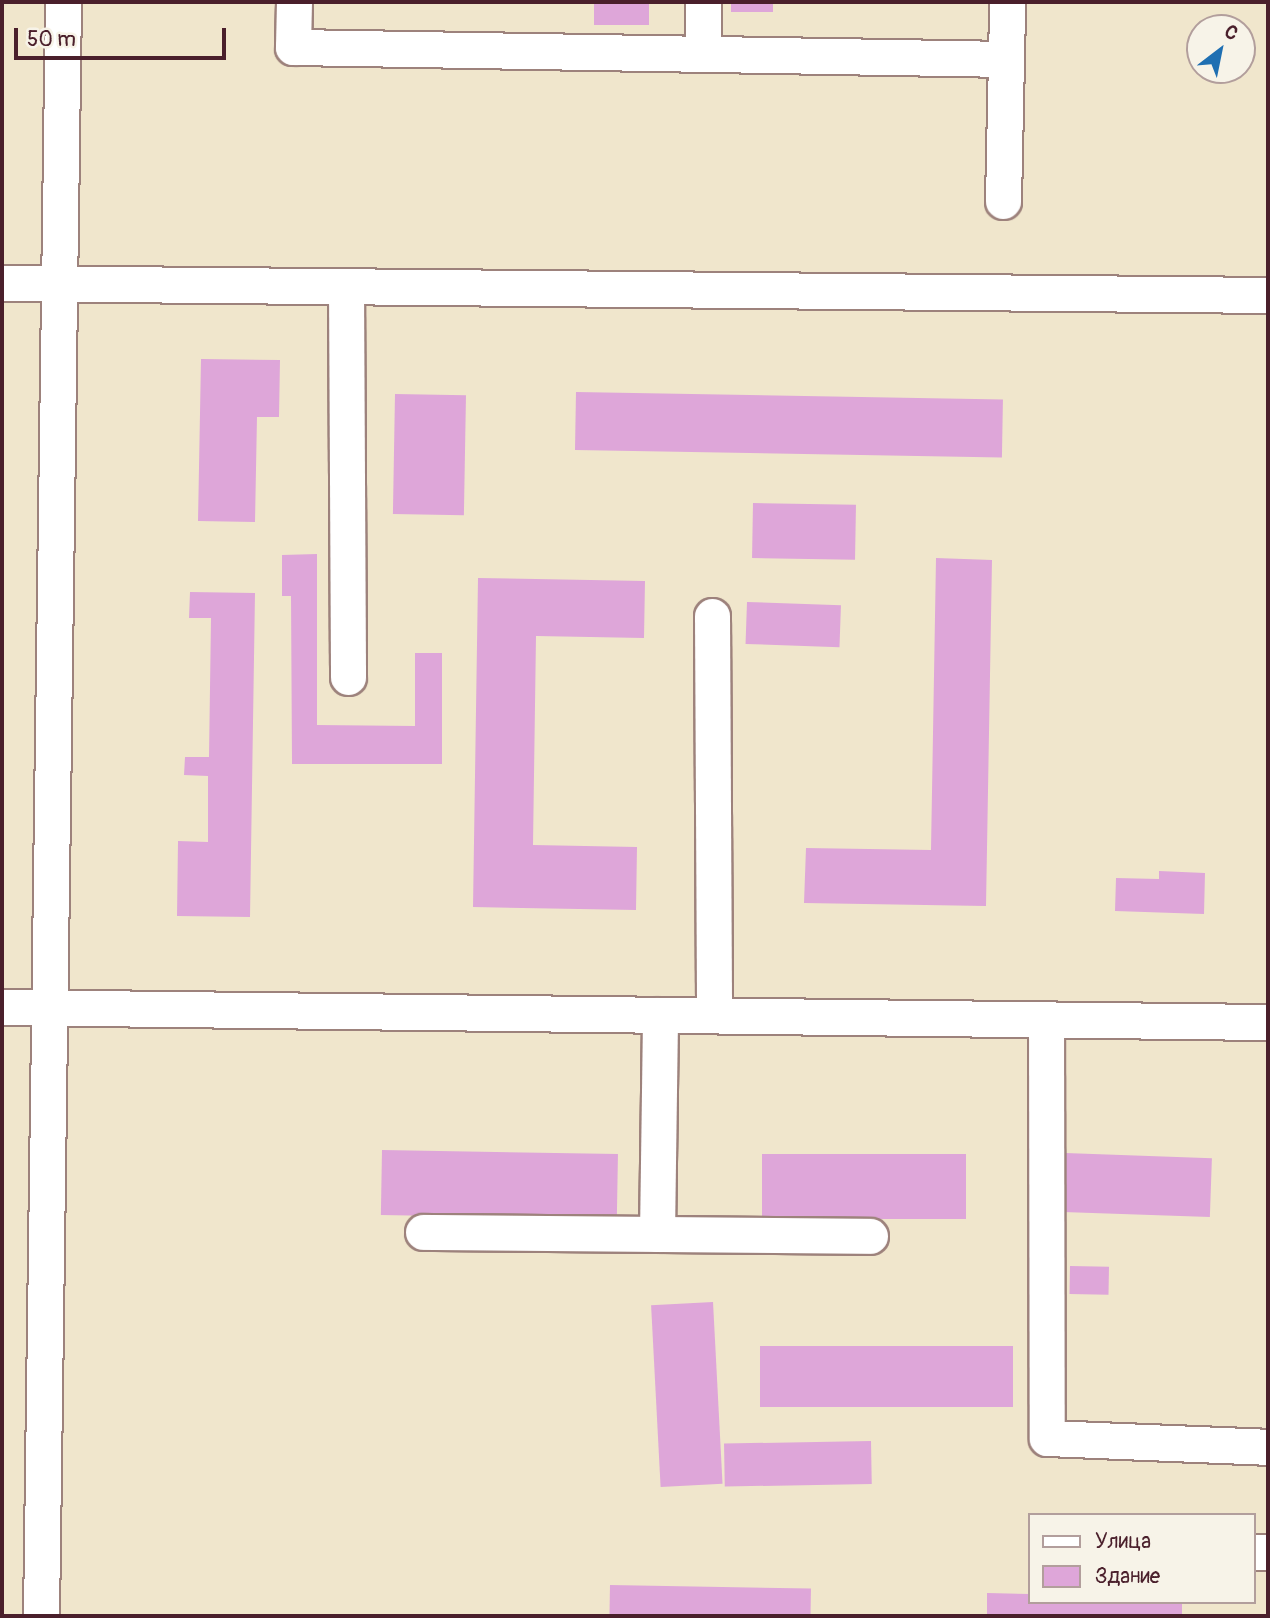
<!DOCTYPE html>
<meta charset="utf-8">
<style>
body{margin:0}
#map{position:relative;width:1270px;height:1618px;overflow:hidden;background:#f0e6cc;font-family:Pangolin,sans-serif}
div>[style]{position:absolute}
.building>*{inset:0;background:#dea6d9;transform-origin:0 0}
.roads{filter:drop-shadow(2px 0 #9d827c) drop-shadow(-2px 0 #9d827c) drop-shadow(0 2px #9d827c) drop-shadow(0 -2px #9d827c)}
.minor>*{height:35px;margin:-17.5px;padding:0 17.5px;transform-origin:17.5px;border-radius:17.5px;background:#fff}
span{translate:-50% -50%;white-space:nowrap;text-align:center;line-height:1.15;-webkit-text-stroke:6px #f7f3e8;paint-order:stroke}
.frame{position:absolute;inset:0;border:4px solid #4a1f2b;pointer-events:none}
.legend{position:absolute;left:1028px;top:1513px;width:228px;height:91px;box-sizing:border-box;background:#f7f3e8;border:2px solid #b29e9c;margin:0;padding:9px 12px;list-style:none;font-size:21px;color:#4a1f2b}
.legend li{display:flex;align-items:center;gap:14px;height:35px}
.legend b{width:35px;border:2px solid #b29e9c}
.north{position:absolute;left:1186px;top:14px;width:70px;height:70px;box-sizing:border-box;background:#f7f3e8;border:2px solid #b29e9c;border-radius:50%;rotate:32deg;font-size:19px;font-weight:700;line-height:28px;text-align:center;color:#4a1f2b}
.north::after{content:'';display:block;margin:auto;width:24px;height:32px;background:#1f6fb2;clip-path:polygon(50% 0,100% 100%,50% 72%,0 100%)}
.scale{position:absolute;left:14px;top:28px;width:212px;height:32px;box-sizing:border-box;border:4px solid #4a1f2b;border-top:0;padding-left:9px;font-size:21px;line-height:24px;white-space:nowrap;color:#4a1f2b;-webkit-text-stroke:5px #f7f3e8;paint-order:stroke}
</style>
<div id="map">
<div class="building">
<div style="left:594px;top:2px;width:55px;height:23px"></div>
<div style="left:731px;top:2px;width:42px;height:10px"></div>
<div style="clip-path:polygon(201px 359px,280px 360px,279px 417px,257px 417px,255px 522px,198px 521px)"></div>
<div style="left:576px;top:392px;width:427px;height:58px;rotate:1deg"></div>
<div style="left:395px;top:394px;width:71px;height:120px;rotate:1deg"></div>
<div style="left:753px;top:503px;width:103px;height:55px;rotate:1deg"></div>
<div style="clip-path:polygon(317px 554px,317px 725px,415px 726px,415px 653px,442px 653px,442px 764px,292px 764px,291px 596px,282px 596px,282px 555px)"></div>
<div style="clip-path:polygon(936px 558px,992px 560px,986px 906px,804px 903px,806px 848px,931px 850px)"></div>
<div style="clip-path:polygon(478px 578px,645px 581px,644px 638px,536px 636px,533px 845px,637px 847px,636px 910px,473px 907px)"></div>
<div style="clip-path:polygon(190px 592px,255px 593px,250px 917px,177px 916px,178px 841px,208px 842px,208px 776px,184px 775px,185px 757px,209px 757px,211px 618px,189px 618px)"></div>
<div style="left:747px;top:602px;width:94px;height:42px;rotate:2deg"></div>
<div style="clip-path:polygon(1159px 871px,1205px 873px,1204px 914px,1115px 911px,1116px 878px,1159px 879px)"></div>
<div style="left:382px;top:1150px;width:236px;height:65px;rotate:1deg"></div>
<div style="left:1065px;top:1153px;width:147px;height:59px;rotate:2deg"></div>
<div style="left:762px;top:1154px;width:204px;height:65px"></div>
<div style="left:1070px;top:1266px;width:39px;height:28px;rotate:1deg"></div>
<div style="left:713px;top:1302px;width:182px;height:62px;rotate:87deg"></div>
<div style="left:1013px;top:1346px;width:61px;height:253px;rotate:90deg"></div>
<div style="left:871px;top:1441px;width:43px;height:147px;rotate:89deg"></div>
<div style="left:610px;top:1585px;width:201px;height:31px;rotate:1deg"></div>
<div style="clip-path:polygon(987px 1593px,1030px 1594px,1030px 1602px,1182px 1602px,1182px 1616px,987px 1616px)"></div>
</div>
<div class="roads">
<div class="minor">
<div style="left:294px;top:2px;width:45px;rotate:91.3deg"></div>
<div style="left:293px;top:47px;width:713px;rotate:0.96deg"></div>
<div style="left:703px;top:54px;width:52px;rotate:-90deg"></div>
<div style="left:1003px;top:201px;width:199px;rotate:-88.8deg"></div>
<div style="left:2px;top:283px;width:1266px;rotate:0.54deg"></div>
<div style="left:346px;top:287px;width:390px;rotate:89.7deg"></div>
<div style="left:712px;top:616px;width:399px;rotate:89.7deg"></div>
<div style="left:2px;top:1007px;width:1266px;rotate:0.68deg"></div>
<div style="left:1046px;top:1019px;width:419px;rotate:89.9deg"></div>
<div style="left:1047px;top:1438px;width:221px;rotate:2.3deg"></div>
<div style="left:423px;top:1232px;width:447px;rotate:0.5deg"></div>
<div style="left:657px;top:1234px;width:219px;rotate:-89.2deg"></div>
<div style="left:1254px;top:1552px;width:14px"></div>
<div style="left:41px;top:1616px;width:1614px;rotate:-89.22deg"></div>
</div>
</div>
<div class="frame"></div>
<ul class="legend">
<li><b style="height:9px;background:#fff"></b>Улица</li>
<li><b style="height:19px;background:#dea6d9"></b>Здание</li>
</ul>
<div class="north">С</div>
<div class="scale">50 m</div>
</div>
